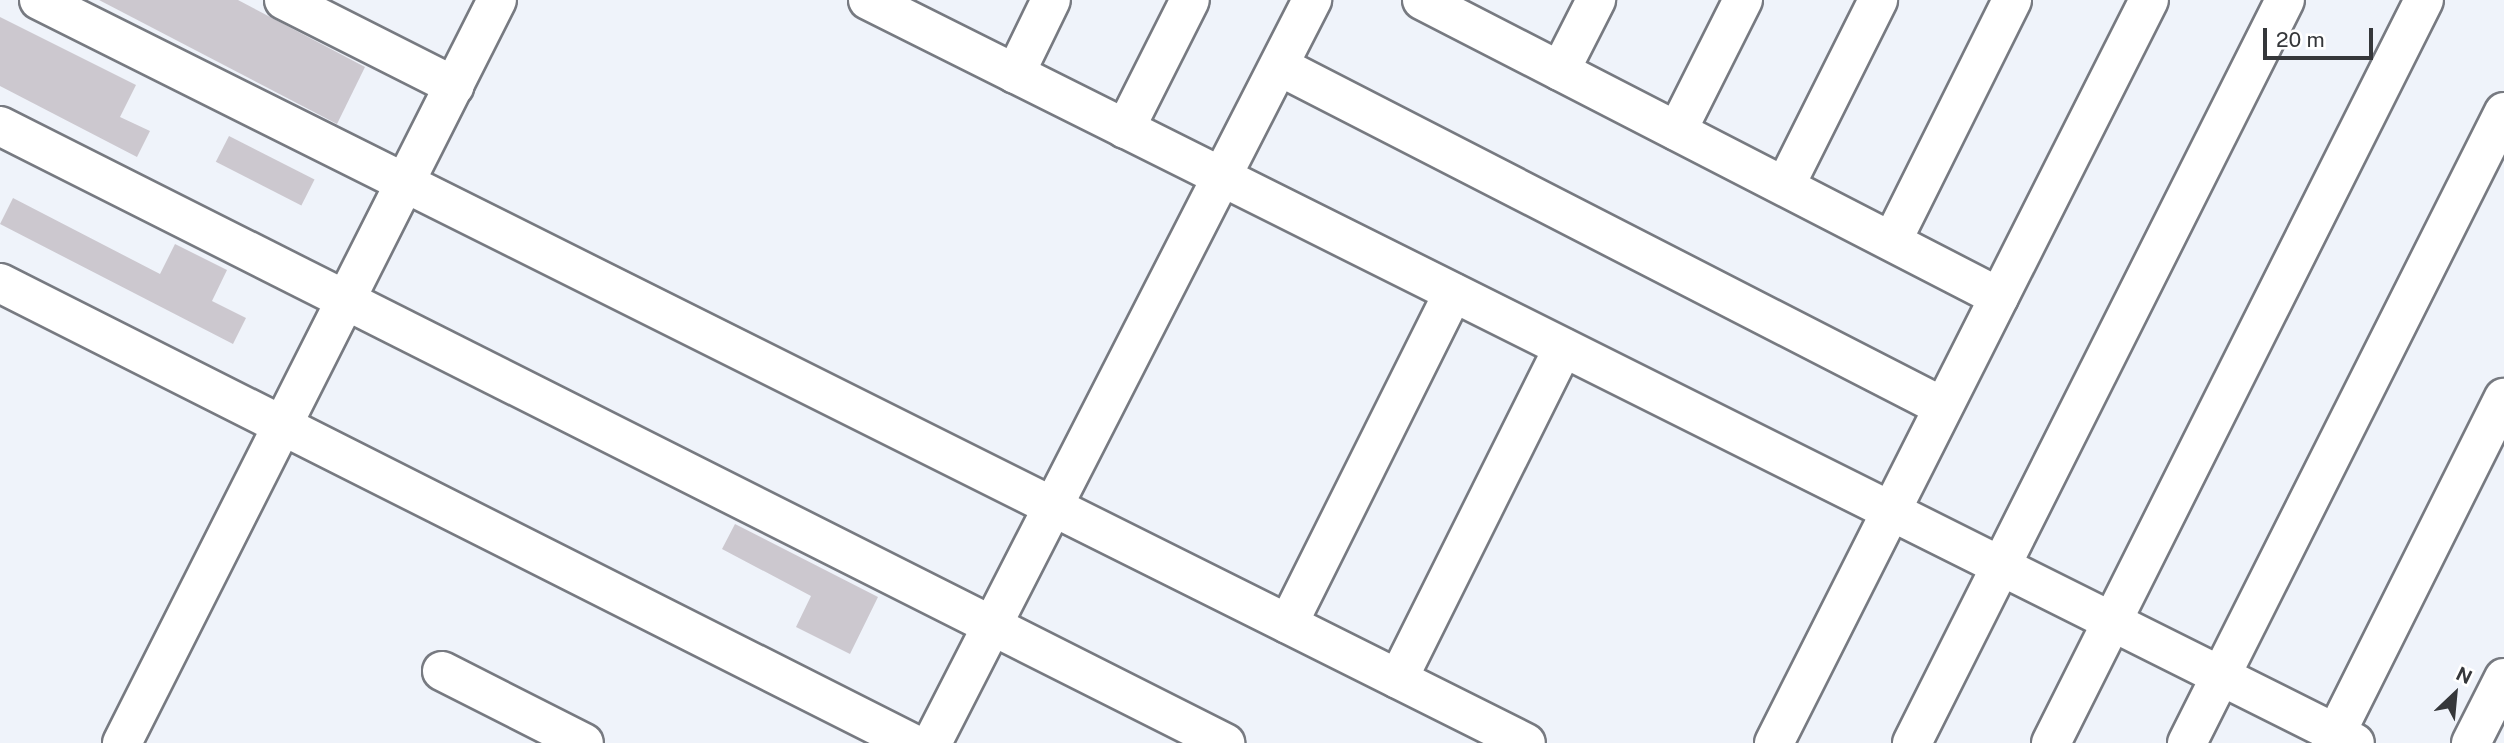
<!DOCTYPE html>
<style>
body{margin:0}
#map{position:relative;width:2504px;height:743px;overflow:hidden;background:#eff3fa;font-family:"Public Sans",sans-serif}
div>[style]{position:absolute}
.building>*{inset:0;background:#ccc8cf;transform-origin:0 0}
.roads{filter:drop-shadow(2px 0 #777a81) drop-shadow(-2px 0 #777a81) drop-shadow(0 2px #777a81) drop-shadow(0 -2px #777a81)}
.minor>*{height:38px;margin:-19px;padding:0 19px;transform-origin:19px;border-radius:19px;background:#fff}
span{translate:-50% -50%;white-space:nowrap;text-align:center;line-height:1.15;-webkit-text-stroke:5px #fff;paint-order:stroke}
.north{position:absolute;left:2420px;top:659px;width:70px;height:70px;-webkit-text-stroke:5px #fff;paint-order:stroke;rotate:26deg;font-size:19px;font-weight:700;line-height:28px;text-align:center;color:#35373a}
.north::after{content:'';display:block;margin:auto;width:24px;height:32px;background:#35373a;clip-path:polygon(50% 0,100% 100%,50% 72%,0 100%)}
.scale{position:absolute;left:2263px;top:28px;width:110px;height:32px;box-sizing:border-box;border:4px solid #35373a;border-top:0;padding-left:9px;font-size:21px;line-height:24px;white-space:nowrap;color:#35373a;-webkit-text-stroke:5px #fff;paint-order:stroke}
</style>
<div id="map">
<div class="building">
<div style="clip-path:polygon(99px 0,238px 0,365px 67px,337px 124px)"></div>
<div style="clip-path:polygon(0 17px,136px 85px,120px 117px,150px 131px,137px 157px,0 86px)"></div>
<div style="left:229px;top:136px;width:96px;height:29px;rotate:27deg"></div>
<div style="clip-path:polygon(13px 198px,160px 274px,175px 244px,227px 270px,212px 301px,246px 318px,233px 344px,0 224px)"></div>
<div style="clip-path:polygon(735px 524px,878px 597px,850px 654px,796px 627px,811px 596px,722px 549px)"></div>
</div>
<div class="roads">
<div class="minor">
<div style="left:39px;top:0;width:1662px;rotate:26.55deg"></div>
<div style="left:284px;top:0;width:191px;rotate:26.8deg"></div>
<div style="left:868px;top:0;width:1662px;rotate:26.55deg"></div>
<div style="left:1422px;top:0;width:649px;rotate:27.24deg"></div>
<div style="left:1279px;top:66px;width:746px;rotate:27.18deg"></div>
<div style="left:1560px;top:71px;width:80px;rotate:-63.1deg"></div>
<div style="left:1015px;top:74px;width:82px;rotate:-64.1deg"></div>
<div style="left:0;top:126px;width:1372px;rotate:26.73deg"></div>
<div style="left:1125px;top:129px;width:144px;rotate:-63.3deg"></div>
<div style="left:1677px;top:131px;width:147px;rotate:-63.3deg"></div>
<div style="left:1785px;top:186px;width:208px;rotate:-63.4deg"></div>
<div style="left:1892px;top:241px;width:269px;rotate:-63.5deg"></div>
<div style="left:0;top:283px;width:1021px;rotate:26.77deg"></div>
<div style="left:1288px;top:624px;width:370px;rotate:-63.5deg"></div>
<div style="left:442px;top:671px;width:159px;rotate:26.9deg"></div>
<div style="left:1398px;top:679px;width:370px;rotate:-63.5deg"></div>
<div style="left:122px;top:743px;width:832px;rotate:-63.22deg"></div>
<div style="left:932px;top:743px;width:835px;rotate:-62.91deg"></div>
<div style="left:1774px;top:743px;width:832px;rotate:-63.22deg"></div>
<div style="left:1912px;top:743px;width:831px;rotate:-63.34deg"></div>
<div style="left:2051px;top:743px;width:831px;rotate:-63.34deg"></div>
<div style="left:2187px;top:743px;width:706px;rotate:-63.33deg"></div>
<div style="left:2331px;top:743px;width:386px;rotate:-63.4deg"></div>
<div style="left:2471px;top:743px;width:73px;rotate:-63.1deg"></div>
</div>
</div>
<div class="north">N</div>
<div class="scale">20 m</div>
</div>
